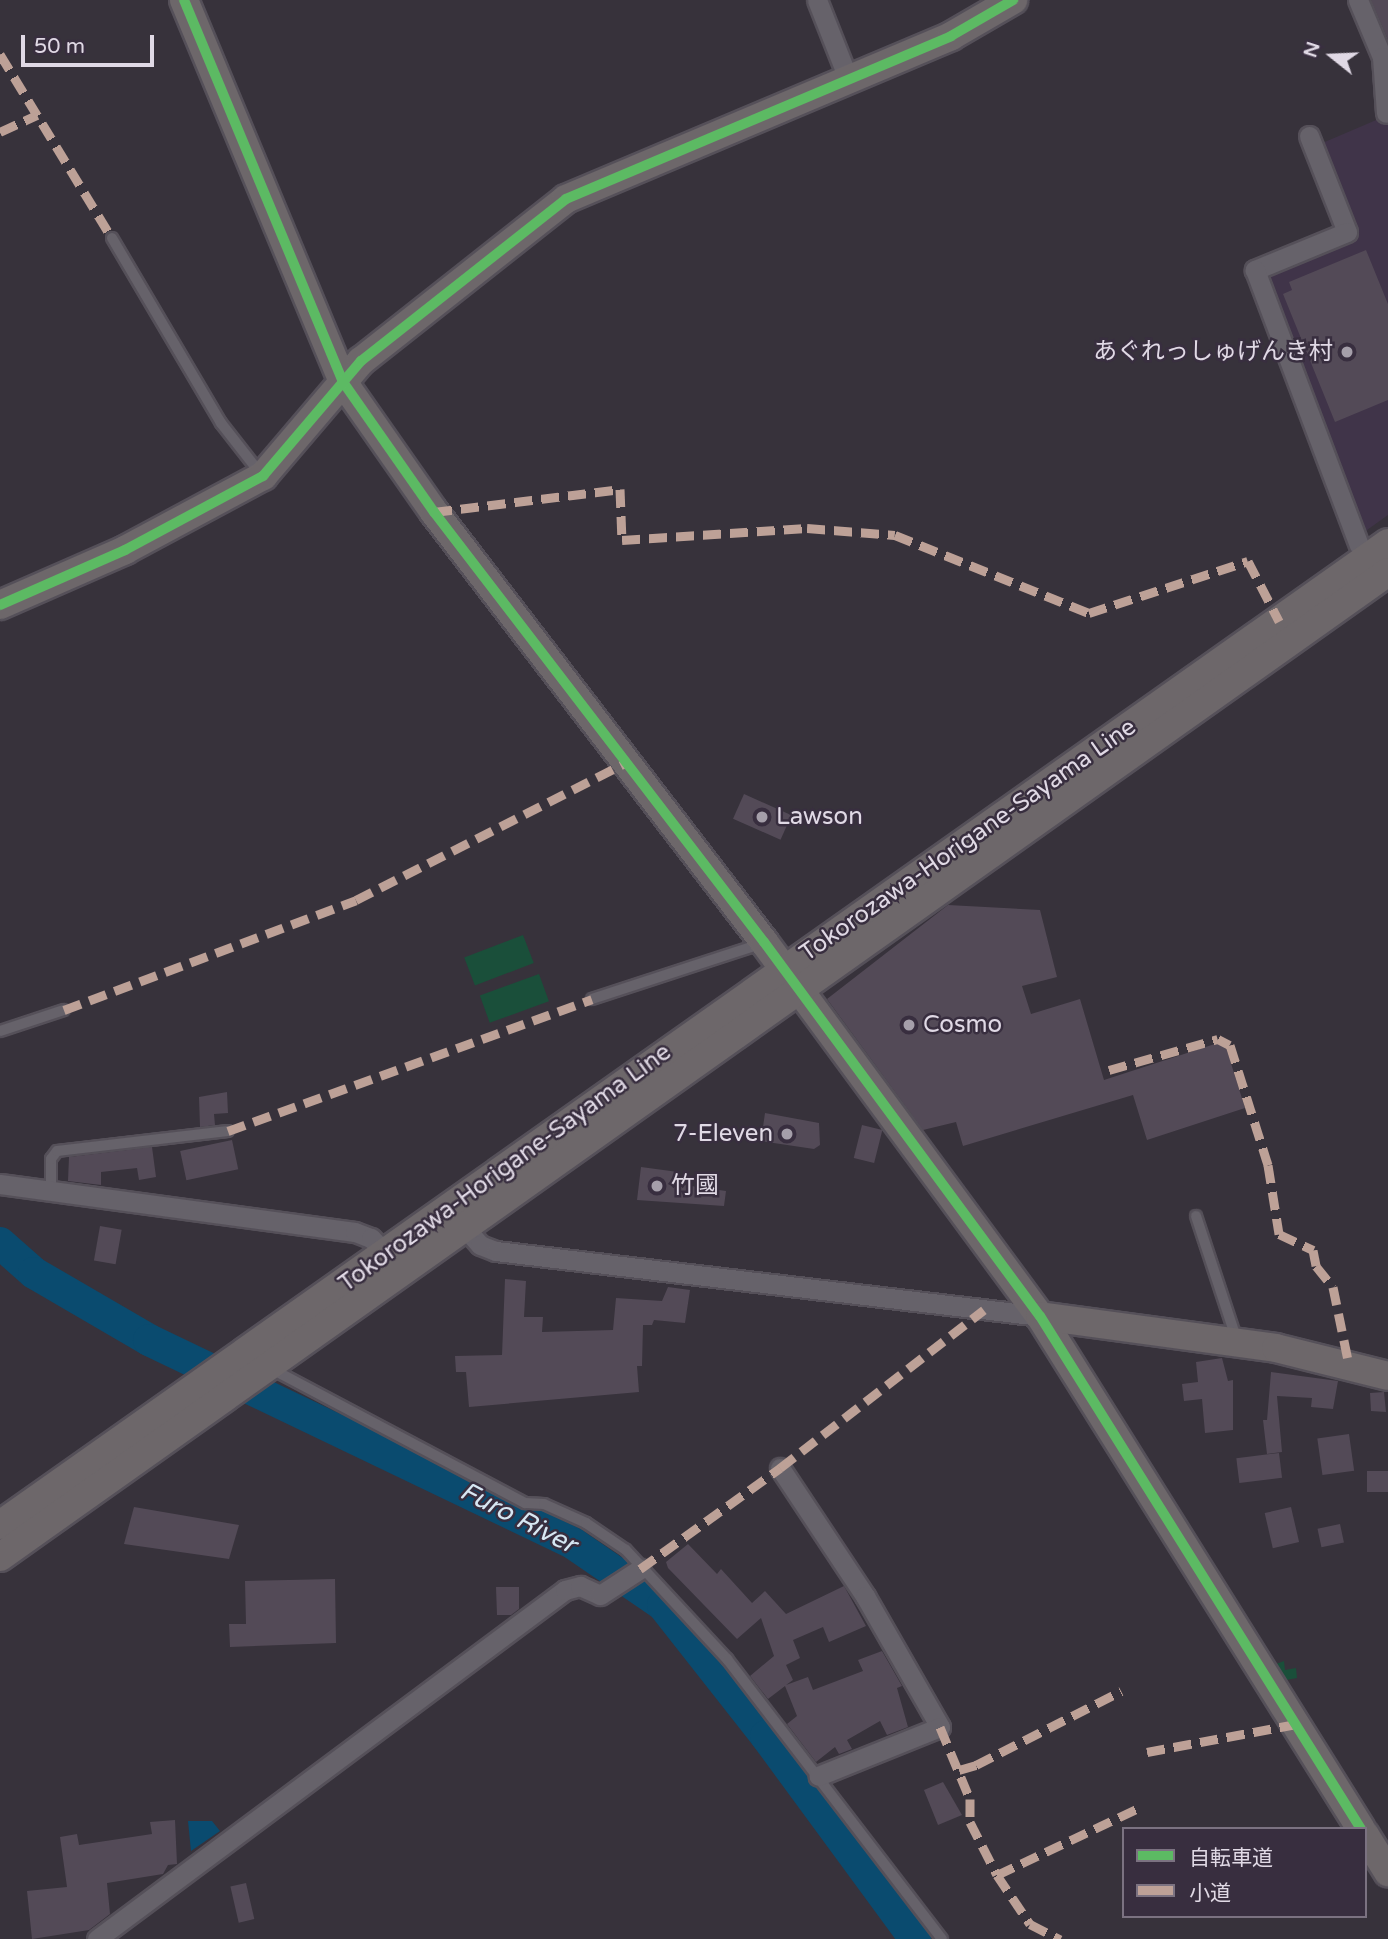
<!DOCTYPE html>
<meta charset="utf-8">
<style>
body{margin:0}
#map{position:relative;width:1388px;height:1939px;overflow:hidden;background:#37323b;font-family:"Varela Round","Noto Sans JP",sans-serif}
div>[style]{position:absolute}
.built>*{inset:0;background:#403449}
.green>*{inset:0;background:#1a4f3a;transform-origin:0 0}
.water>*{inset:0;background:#0a4b6f}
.river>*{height:32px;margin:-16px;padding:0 16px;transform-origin:16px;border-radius:16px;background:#0a4b6f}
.building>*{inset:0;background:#534a57;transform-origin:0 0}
.roads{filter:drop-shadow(2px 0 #555059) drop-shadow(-2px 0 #555059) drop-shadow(0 2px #555059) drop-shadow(0 -2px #555059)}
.lane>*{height:10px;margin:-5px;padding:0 5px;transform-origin:5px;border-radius:5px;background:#66626a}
.street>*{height:19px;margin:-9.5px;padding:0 9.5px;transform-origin:9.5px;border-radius:9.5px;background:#66626a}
.secondary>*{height:28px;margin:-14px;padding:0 14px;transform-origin:14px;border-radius:14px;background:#6d676a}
.quiet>*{height:9px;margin-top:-4.5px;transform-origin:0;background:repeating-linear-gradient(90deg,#bda197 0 18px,transparent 0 27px)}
.cycleway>*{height:10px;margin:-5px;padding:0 5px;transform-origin:5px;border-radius:5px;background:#5cba63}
.dots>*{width:19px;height:19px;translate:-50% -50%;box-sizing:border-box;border:4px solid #382e3f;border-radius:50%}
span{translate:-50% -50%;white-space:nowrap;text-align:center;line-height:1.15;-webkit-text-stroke:5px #382e3f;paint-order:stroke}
.poi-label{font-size:24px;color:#e0d9e5}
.right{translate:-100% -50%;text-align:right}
.left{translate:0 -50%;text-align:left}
.street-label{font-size:24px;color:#e0d9e5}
.water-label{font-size:26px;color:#d7e7f3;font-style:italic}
.legend{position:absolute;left:1122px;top:1827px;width:245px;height:91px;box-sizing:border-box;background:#382e3f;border:2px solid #7b7281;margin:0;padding:9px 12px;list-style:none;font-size:21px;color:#e0d9e5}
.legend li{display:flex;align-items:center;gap:14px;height:35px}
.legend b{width:35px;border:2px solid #7b7281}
.north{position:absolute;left:1297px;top:21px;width:70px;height:70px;-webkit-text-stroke:5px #382e3f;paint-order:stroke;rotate:288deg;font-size:19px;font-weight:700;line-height:28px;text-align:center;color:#e0d9e5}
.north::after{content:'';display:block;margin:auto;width:24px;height:32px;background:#e0d9e5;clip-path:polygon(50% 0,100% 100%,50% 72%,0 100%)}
.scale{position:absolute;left:21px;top:35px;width:133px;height:32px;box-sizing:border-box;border:4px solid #e0d9e5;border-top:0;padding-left:9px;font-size:21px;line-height:24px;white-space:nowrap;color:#e0d9e5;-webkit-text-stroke:5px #382e3f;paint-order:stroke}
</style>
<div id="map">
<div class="built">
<div style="clip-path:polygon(1388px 115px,1388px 515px,1360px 535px,1263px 277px,1356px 233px,1320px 144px)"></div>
</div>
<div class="green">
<div style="left:523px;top:935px;width:30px;height:63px;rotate:69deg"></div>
<div style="left:539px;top:974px;width:29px;height:63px;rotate:70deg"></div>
<div style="clip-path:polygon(1284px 1661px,1285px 1670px,1296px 1668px,1297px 1678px,1281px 1681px,1271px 1666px)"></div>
</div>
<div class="water">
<div style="clip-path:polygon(188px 1821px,212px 1821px,220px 1831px,191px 1851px)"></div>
</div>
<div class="river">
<div style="left:0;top:1243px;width:45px;rotate:41.4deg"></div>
<div style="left:34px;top:1273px;width:133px;rotate:30.2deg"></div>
<div style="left:149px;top:1340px;width:471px;rotate:25.6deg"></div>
<div style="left:574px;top:1544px;width:108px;rotate:34.4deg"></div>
<div style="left:663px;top:1605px;width:167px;rotate:51.8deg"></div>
<div style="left:766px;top:1736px;width:252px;rotate:53.7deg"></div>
</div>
<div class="building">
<div style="clip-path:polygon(1371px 0,1388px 0,1388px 40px)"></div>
<div style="clip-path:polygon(1366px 250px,1388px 304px,1388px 400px,1335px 422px,1283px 294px,1292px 290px,1289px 282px)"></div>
<div style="left:744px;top:794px;width:52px;height:27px;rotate:24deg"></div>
<div style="clip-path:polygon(948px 905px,1040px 910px,1057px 977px,1022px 986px,1031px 1014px,1080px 999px,1104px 1080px,1224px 1041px,1245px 1108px,1147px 1140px,1133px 1095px,963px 1146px,956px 1122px,923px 1130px,827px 999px)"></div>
<div style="clip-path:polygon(227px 1092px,228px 1113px,214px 1114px,215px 1125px,200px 1127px,199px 1097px)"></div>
<div style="clip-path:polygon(765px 1113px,819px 1123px,820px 1145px,814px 1149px,761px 1141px)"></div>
<div style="left:862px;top:1125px;width:21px;height:34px;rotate:14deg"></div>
<div style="left:232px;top:1140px;width:30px;height:53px;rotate:78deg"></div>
<div style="clip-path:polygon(152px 1147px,156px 1177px,139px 1180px,137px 1168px,101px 1172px,101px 1185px,68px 1181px,69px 1157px)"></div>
<div style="clip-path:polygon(641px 1167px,678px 1172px,677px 1184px,726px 1191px,724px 1206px,637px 1200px)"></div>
<div style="left:100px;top:1226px;width:22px;height:35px;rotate:10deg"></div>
<div style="clip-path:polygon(505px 1279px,526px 1281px,524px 1317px,543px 1317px,542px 1332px,613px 1330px,616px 1298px,662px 1301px,668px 1287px,690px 1290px,685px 1323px,654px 1320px,652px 1325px,643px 1325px,642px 1366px,637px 1366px,639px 1392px,469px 1407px,466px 1372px,456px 1372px,455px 1356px,502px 1355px)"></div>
<div style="clip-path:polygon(1222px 1358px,1228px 1381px,1233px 1380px,1233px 1430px,1205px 1433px,1202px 1399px,1184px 1401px,1182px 1384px,1198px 1382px,1196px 1362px)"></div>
<div style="clip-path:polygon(1271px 1372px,1338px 1381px,1333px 1409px,1311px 1407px,1312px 1398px,1277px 1396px,1282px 1452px,1267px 1454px,1263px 1420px,1267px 1420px)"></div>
<div style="clip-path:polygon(1384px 1392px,1386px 1412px,1371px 1411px,1370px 1393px)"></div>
<div style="left:1349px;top:1434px;width:37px;height:32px;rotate:82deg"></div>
<div style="left:1279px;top:1453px;width:25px;height:43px;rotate:83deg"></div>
<div style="left:1388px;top:1471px;width:21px;height:21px;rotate:90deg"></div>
<div style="clip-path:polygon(134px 1507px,239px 1525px,229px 1559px,124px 1544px)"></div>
<div style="left:1291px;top:1507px;width:36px;height:27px;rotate:77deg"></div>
<div style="left:1340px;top:1524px;width:19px;height:23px;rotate:78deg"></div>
<div style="clip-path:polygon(688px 1544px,717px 1574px,721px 1569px,752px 1603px,765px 1591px,786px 1614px,844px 1586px,866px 1626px,829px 1642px,823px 1627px,793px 1640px,800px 1658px,786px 1665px,793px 1680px,786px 1685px,808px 1677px,813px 1690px,863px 1671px,858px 1660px,882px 1651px,902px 1686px,897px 1688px,908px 1727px,887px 1735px,880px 1721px,847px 1740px,852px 1749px,839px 1754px,835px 1747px,816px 1762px,787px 1724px,797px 1716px,785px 1686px,768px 1699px,750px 1676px,774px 1656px,761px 1618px,737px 1639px,668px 1568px,666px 1562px)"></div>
<div style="clip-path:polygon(335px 1579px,336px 1643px,230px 1647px,229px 1624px,246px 1624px,245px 1581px)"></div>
<div style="clip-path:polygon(496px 1587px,519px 1587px,519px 1609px,511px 1615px,497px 1615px)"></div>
<div style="clip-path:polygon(943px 1782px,962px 1815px,938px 1825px,924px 1790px)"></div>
<div style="clip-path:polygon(175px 1820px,177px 1864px,168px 1865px,163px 1874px,107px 1883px,110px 1914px,89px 1930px,32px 1939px,27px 1891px,67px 1887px,60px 1837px,77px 1834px,79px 1845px,152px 1834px,150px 1822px)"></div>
<div style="left:246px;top:1883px;width:37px;height:16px;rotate:77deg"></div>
</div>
<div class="roads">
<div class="lane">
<div style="left:112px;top:238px;width:215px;rotate:59.5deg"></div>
<div style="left:221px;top:423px;width:63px;rotate:52deg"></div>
<div style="left:592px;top:999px;width:177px;rotate:-18.1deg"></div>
<div style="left:0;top:1031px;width:67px;rotate:-18.2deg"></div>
<div style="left:51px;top:1191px;width:32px;rotate:-90deg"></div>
<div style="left:51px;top:1159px;width:10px;rotate:-53deg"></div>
<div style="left:57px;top:1151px;width:172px;rotate:-6.7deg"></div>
<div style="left:1196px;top:1216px;width:132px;rotate:71.8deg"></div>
<div style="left:270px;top:1368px;width:289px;rotate:27.9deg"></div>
<div style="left:525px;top:1503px;width:19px;rotate:3deg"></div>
<div style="left:544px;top:1504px;width:46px;rotate:24.3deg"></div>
<div style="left:586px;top:1523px;width:48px;rotate:34deg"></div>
<div style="left:626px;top:1550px;width:149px;rotate:47.2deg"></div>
<div style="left:727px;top:1659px;width:353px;rotate:52.5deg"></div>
</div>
<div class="street">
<div style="left:817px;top:0;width:87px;rotate:68.4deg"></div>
<div style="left:1358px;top:0;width:62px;rotate:67.2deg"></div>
<div style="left:1382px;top:57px;width:56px;rotate:85.9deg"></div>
<div style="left:1309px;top:136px;width:103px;rotate:68.4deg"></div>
<div style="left:1347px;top:232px;width:100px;rotate:157.6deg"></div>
<div style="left:1255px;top:270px;width:294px;rotate:69.3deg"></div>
<div style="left:0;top:1184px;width:358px;rotate:7.7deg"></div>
<div style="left:355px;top:1232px;width:17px;rotate:21deg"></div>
<div style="left:371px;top:1238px;width:22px;rotate:47deg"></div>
<div style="left:464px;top:1227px;width:24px;rotate:48deg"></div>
<div style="left:480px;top:1245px;width:17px;rotate:21deg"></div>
<div style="left:496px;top:1251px;width:548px;rotate:6.81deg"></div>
<div style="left:780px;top:1468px;width:154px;rotate:56.4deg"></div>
<div style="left:865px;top:1596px;width:151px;rotate:60.2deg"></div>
<div style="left:940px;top:1727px;width:131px;rotate:158.1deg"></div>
<div style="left:97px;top:1939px;width:584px;rotate:-36.71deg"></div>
<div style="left:565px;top:1590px;width:16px;rotate:-15deg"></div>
<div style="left:580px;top:1586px;width:22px;rotate:24deg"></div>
<div style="left:600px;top:1595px;width:48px;rotate:-33deg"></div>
</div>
<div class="secondary">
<div style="left:184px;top:0;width:414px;rotate:67.4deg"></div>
<div style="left:343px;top:382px;width:159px;rotate:55deg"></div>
<div style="left:434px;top:512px;width:542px;rotate:52.5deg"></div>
<div style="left:764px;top:942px;width:465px;rotate:53.6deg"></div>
<div style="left:1040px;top:1316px;width:605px;rotate:57.96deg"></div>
<div style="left:0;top:605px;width:137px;rotate:-23.7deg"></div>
<div style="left:125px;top:550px;width:157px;rotate:-28.2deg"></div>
<div style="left:263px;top:476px;width:151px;rotate:-49.6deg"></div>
<div style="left:361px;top:361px;width:261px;rotate:-38.3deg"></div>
<div style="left:566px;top:199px;width:418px;rotate:-22.9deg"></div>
<div style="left:951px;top:36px;width:72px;rotate:-30.1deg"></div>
<div style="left:1040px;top:1316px;width:238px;rotate:7.7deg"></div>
<div style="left:1276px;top:1348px;width:115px;rotate:14deg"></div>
<div style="left:0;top:1525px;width:1700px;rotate:-35.28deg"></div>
<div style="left:0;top:1557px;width:1702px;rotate:-35.36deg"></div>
<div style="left:1365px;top:1835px;width:44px;rotate:58.1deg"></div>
</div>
</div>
<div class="quiet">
<div style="left:0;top:54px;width:215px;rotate:58.7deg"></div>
<div style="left:0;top:132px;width:41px;rotate:-24.7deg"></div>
<div style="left:434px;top:512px;width:187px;rotate:-7deg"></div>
<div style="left:620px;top:489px;width:51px;rotate:87.8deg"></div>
<div style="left:622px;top:540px;width:185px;rotate:-3.7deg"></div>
<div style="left:807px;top:528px;width:88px;rotate:4.5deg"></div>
<div style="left:895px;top:535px;width:209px;rotate:21.9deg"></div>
<div style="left:1089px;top:613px;width:167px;rotate:-18.1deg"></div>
<div style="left:1248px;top:561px;width:68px;rotate:62.7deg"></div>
<div style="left:64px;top:1010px;width:312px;rotate:-20.6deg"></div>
<div style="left:356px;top:900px;width:302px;rotate:-27deg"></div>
<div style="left:1109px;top:1070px;width:113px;rotate:-15.9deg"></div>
<div style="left:1218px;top:1039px;width:13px;rotate:27deg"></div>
<div style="left:1230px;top:1045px;width:126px;rotate:72.4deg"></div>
<div style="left:1268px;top:1165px;width:70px;rotate:80.9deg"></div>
<div style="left:1279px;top:1234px;width:38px;rotate:25deg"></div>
<div style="left:1313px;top:1250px;width:16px;rotate:79deg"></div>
<div style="left:1316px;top:1266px;width:27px;rotate:51deg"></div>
<div style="left:1333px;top:1287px;width:80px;rotate:78.4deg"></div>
<div style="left:228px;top:1131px;width:387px;rotate:-19.9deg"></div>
<div style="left:640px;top:1569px;width:173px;rotate:-35.8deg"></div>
<div style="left:780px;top:1468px;width:258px;rotate:-37.8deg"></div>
<div style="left:940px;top:1727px;width:78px;rotate:67.4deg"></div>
<div style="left:970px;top:1799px;width:23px;rotate:90deg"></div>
<div style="left:970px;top:1822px;width:59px;rotate:63deg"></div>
<div style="left:997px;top:1875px;width:59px;rotate:56deg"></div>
<div style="left:1030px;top:1924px;width:34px;rotate:27deg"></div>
<div style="left:1147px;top:1752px;width:152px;rotate:-10.6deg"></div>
<div style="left:959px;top:1770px;width:18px;rotate:-16deg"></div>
<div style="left:976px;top:1765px;width:163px;rotate:-27deg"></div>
<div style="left:997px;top:1875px;width:159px;rotate:-25.3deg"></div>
</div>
<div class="cycleway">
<div style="left:184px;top:0;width:414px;rotate:67.4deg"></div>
<div style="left:343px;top:382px;width:159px;rotate:55deg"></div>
<div style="left:434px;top:512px;width:542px;rotate:52.5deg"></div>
<div style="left:764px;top:942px;width:465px;rotate:53.6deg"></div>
<div style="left:1040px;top:1316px;width:605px;rotate:57.96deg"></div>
<div style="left:0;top:605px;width:137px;rotate:-23.7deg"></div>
<div style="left:125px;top:550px;width:157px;rotate:-28.2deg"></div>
<div style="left:263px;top:476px;width:151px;rotate:-49.6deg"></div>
<div style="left:361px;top:361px;width:261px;rotate:-38.3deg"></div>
<div style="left:566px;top:199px;width:418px;rotate:-22.9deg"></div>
<div style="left:951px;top:36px;width:72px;rotate:-30.1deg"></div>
</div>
<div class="dots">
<div style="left:1347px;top:352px;background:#a59faa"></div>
<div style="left:762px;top:817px;background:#a59faa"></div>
<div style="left:909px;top:1025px;background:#a59faa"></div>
<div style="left:787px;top:1134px;background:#a59faa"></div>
<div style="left:657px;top:1186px;background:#a59faa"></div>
</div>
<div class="poi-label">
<span class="right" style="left:1333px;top:352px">あぐれっしゅげんき村</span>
<span class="left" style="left:776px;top:817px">Lawson</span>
<span class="left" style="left:923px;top:1025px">Cosmo</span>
<span class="right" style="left:773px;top:1134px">7-Eleven</span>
<span class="left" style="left:671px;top:1186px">竹國</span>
</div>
<div class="street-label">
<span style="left:968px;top:840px;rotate:-35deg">Tokorozawa-Horigane-Sayama Line</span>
<span style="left:505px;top:1168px;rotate:-36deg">Tokorozawa-Horigane-Sayama Line</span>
</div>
<div class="water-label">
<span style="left:518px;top:1518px;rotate:27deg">Furo River</span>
</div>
<ul class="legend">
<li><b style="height:9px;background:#5cba63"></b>自転車道</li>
<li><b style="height:9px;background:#bda197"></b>小道</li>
</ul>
<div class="north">N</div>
<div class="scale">50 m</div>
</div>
